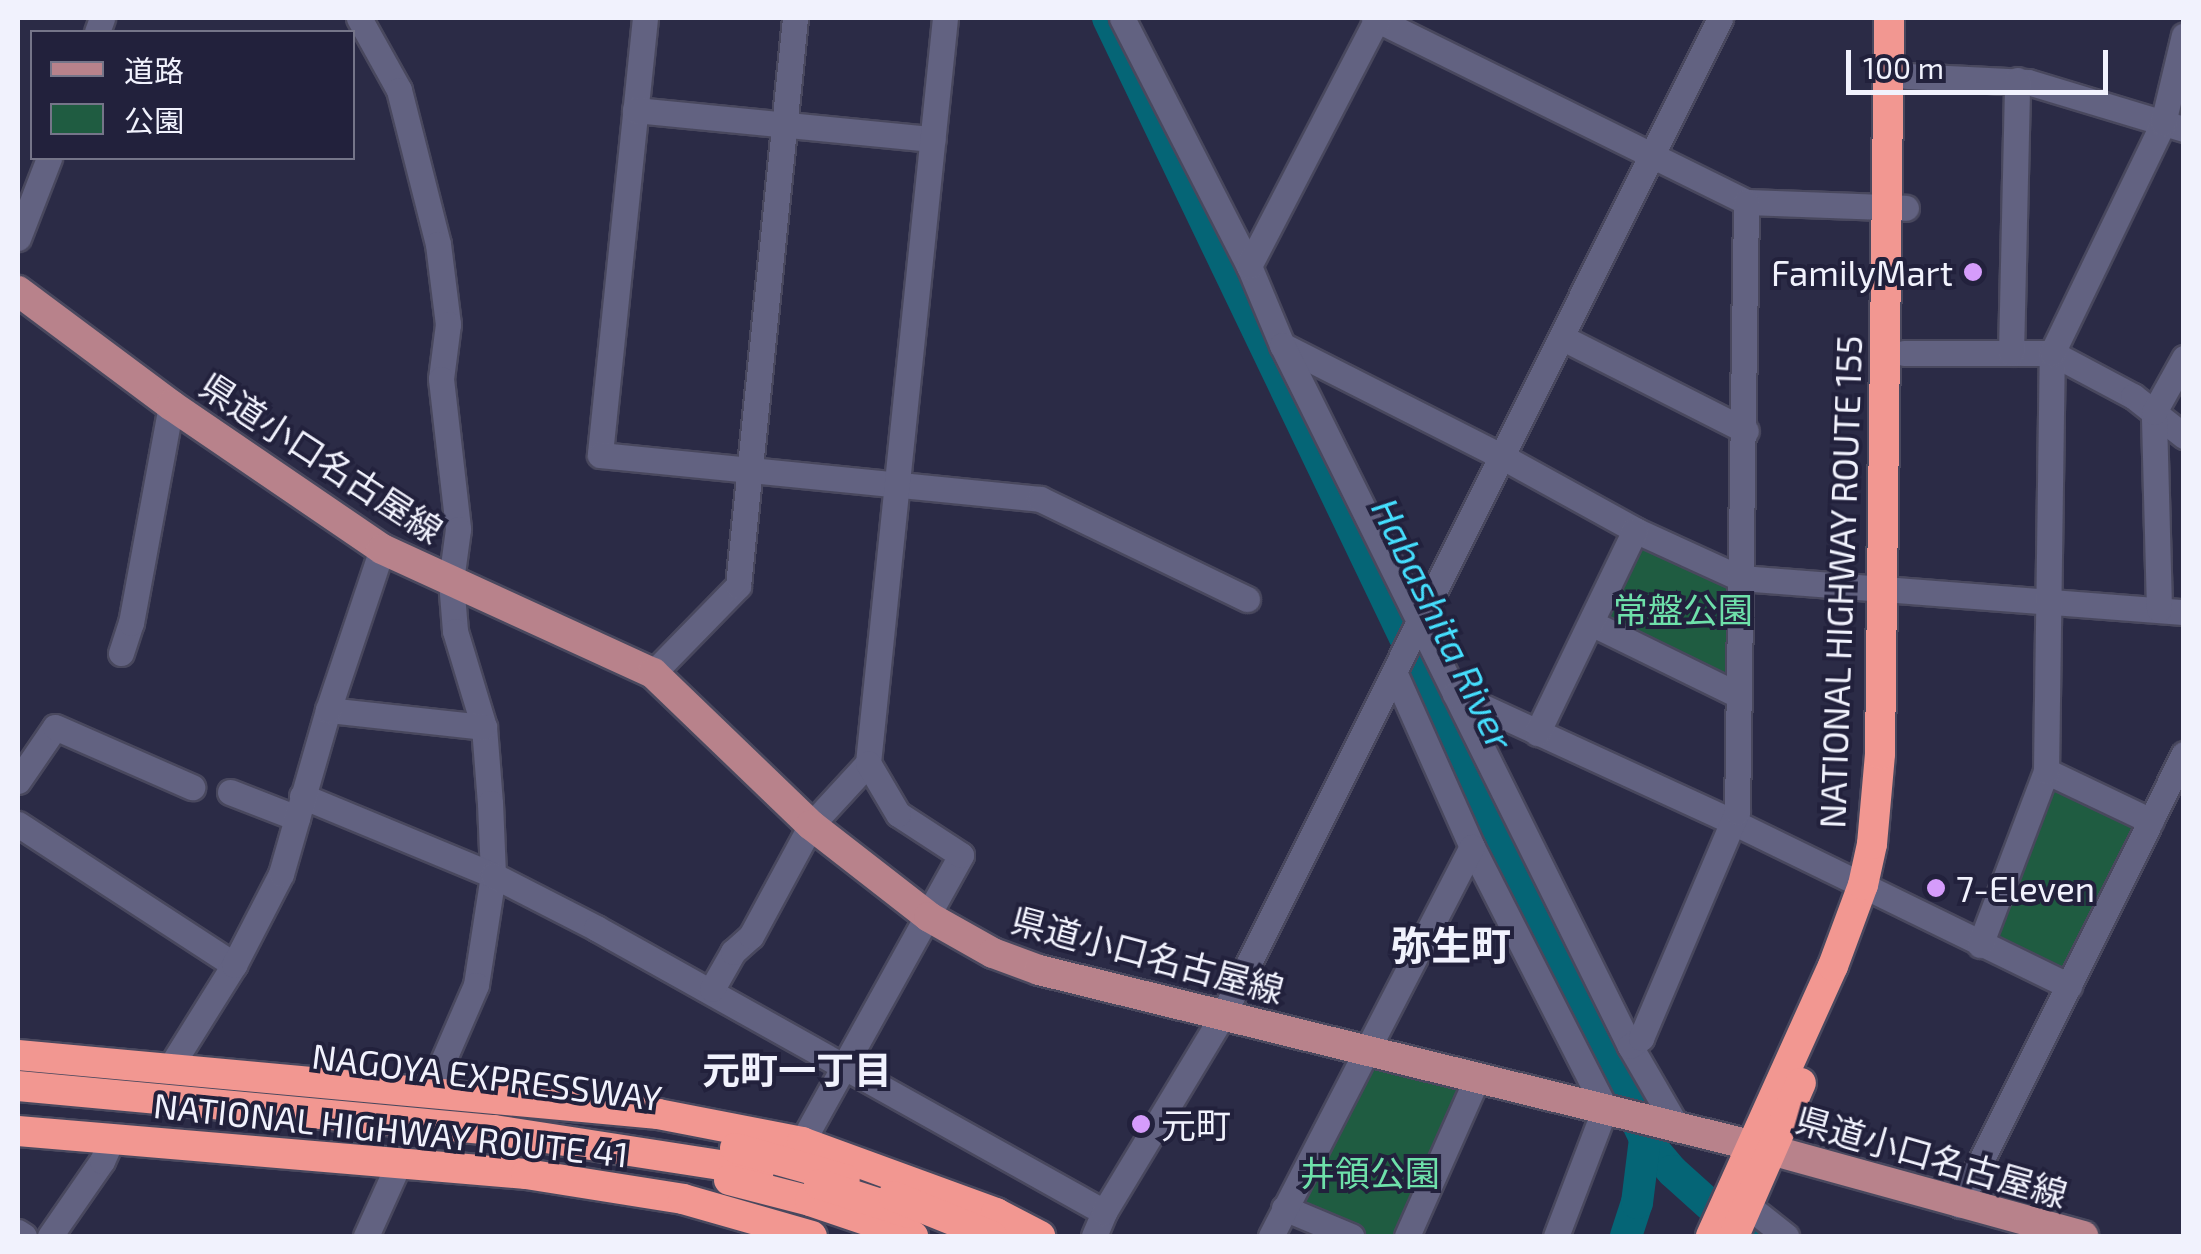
<!DOCTYPE html>
<meta charset="utf-8">
<style>
body{margin:0}
#map{position:relative;width:2201px;height:1254px;overflow:hidden;background:#2b2b46;font-family:"Exo 2","Noto Sans JP",sans-serif}
div>[style]{position:absolute}
.green>*{inset:0;background:#1f5c41}
.river>*{height:32px;margin:-16px;padding:0 16px;transform-origin:16px;border-radius:16px;background:#056576}
.roads{filter:drop-shadow(2px 0 #49485e) drop-shadow(-2px 0 #49485e) drop-shadow(0 2px #49485e) drop-shadow(0 -2px #49485e)}
.minor>*{height:25px;margin:-12.5px;padding:0 12.5px;transform-origin:12.5px;border-radius:12.5px;background:#626281}
.major>*{height:30px;margin:-15px;padding:0 15px;transform-origin:15px;border-radius:15px;background:#b8828b}
.highway>*{height:30px;margin:-15px;padding:0 15px;transform-origin:15px;border-radius:15px;background:#f29791}
.dots>*{width:28px;height:28px;translate:-50% -50%;box-sizing:border-box;border:5px solid #22213c;border-radius:50%}
span{translate:-50% -50%;white-space:nowrap;text-align:center;line-height:1.15;-webkit-text-stroke:8px #22213c;paint-order:stroke}
.poi-label{font-size:35px;color:#f1f2fd}
.right{translate:-100% -50%;text-align:right}
.left{translate:0 -50%;text-align:left}
.street-label{font-size:35px;color:#f1f2fd}
.park-label{font-size:35px;color:#6ee0aa}
.water-label{font-size:38px;color:#45defd;font-style:italic}
.neighbourhood-label{font-size:38px;color:#f1f2fd;font-weight:700}
.quarter-label{font-size:40px;color:#f1f2fd;font-weight:700}
.frame{position:absolute;inset:0;border:20px solid #f1f2fd;pointer-events:none}
.legend{position:absolute;left:30px;top:30px;width:325px;height:130px;box-sizing:border-box;background:#22213c;border:2px solid #757589;margin:0;padding:12px 18px;list-style:none;font-size:30px;color:#f1f2fd}
.legend li{display:flex;align-items:center;gap:20px;height:50px}
.legend b{width:50px;border:2px solid #757589}
.scale{position:absolute;left:1846px;top:50px;width:262px;height:45px;box-sizing:border-box;border:5px solid #f1f2fd;border-top:0;padding-left:12px;font-size:30px;line-height:35px;white-space:nowrap;color:#f1f2fd;-webkit-text-stroke:8px #22213c;paint-order:stroke}
</style>
<div id="map">
<div class="green">
<div style="clip-path:polygon(1639px 541px,1730px 581px,1728px 682px,1606px 620px)"></div>
<div style="clip-path:polygon(2050px 780px,2141px 823px,2065px 972px,1991px 936px)"></div>
<div style="clip-path:polygon(1360px 1061px,1477px 1078px,1407px 1236px,1351px 1236px,1284px 1208px)"></div>
</div>
<div class="river">
<div style="left:1108px;top:18px;width:1243px;rotate:64.4deg"></div>
<div style="left:1645px;top:1139px;width:42px;rotate:49.8deg"></div>
<div style="left:1672px;top:1171px;width:96px;rotate:42deg"></div>
<div style="left:1626px;top:1236px;width:35px;rotate:-72deg"></div>
<div style="left:1637px;top:1203px;width:64px;rotate:-82.9deg"></div>
</div>
<div class="roads">
<div class="minor">
<div style="left:359px;top:18px;width:82px;rotate:60.9deg"></div>
<div style="left:399px;top:90px;width:159px;rotate:75.8deg"></div>
<div style="left:438px;top:244px;width:81px;rotate:82.9deg"></div>
<div style="left:448px;top:324px;width:55px;rotate:97.3deg"></div>
<div style="left:441px;top:379px;width:151px;rotate:83.5deg"></div>
<div style="left:458px;top:529px;width:52px;rotate:97.7deg"></div>
<div style="left:451px;top:581px;width:50px;rotate:85.4deg"></div>
<div style="left:455px;top:631px;width:100px;rotate:73.2deg"></div>
<div style="left:484px;top:727px;width:76px;rotate:85.5deg"></div>
<div style="left:490px;top:803px;width:72px;rotate:87.6deg"></div>
<div style="left:493px;top:875px;width:111px;rotate:98.8deg"></div>
<div style="left:476px;top:985px;width:116px;rotate:113.5deg"></div>
<div style="left:645px;top:18px;width:439px;rotate:95.9deg"></div>
<div style="left:600px;top:455px;width:442px;rotate:5.7deg"></div>
<div style="left:1040px;top:499px;width:230px;rotate:25.8deg"></div>
<div style="left:1122px;top:18px;width:279px;rotate:62.9deg"></div>
<div style="left:1249px;top:266px;width:86px;rotate:67.3deg"></div>
<div style="left:1282px;top:345px;width:248px;rotate:26.9deg"></div>
<div style="left:1503px;top:457px;width:151px;rotate:28.9deg"></div>
<div style="left:1635px;top:530px;width:115px;rotate:24.6deg"></div>
<div style="left:1740px;top:578px;width:445px;rotate:4.4deg"></div>
<div style="left:1374px;top:18px;width:415px;rotate:26.3deg"></div>
<div style="left:1746px;top:202px;width:160px;rotate:2.1deg"></div>
<div style="left:97px;top:32px;width:15px;rotate:-70deg"></div>
<div style="left:1907px;top:76px;width:121px;rotate:2.8deg"></div>
<div style="left:2028px;top:82px;width:163px;rotate:16.8deg"></div>
<div style="left:635px;top:110px;width:299px;rotate:5.6deg"></div>
<div style="left:18px;top:238px;width:86px;rotate:-68.8deg"></div>
<div style="left:1249px;top:266px;width:278px;rotate:-62.6deg"></div>
<div style="left:1563px;top:338px;width:205px;rotate:26.9deg"></div>
<div style="left:1282px;top:345px;width:783px;rotate:63.6deg"></div>
<div style="left:1630px;top:1046px;width:94px;rotate:59.9deg"></div>
<div style="left:1904px;top:353px;width:148px"></div>
<div style="left:2052px;top:353px;width:92px;rotate:28deg"></div>
<div style="left:2133px;top:396px;width:65px;rotate:38.1deg"></div>
<div style="left:2011px;top:353px;width:273px;rotate:-88.7deg"></div>
<div style="left:2159px;top:609px;width:197px;rotate:-91.5deg"></div>
<div style="left:2154px;top:412px;width:62px;rotate:-60.9deg"></div>
<div style="left:1591px;top:623px;width:161px;rotate:26.1deg"></div>
<div style="left:121px;top:653px;width:32px;rotate:-72deg"></div>
<div style="left:131px;top:623px;width:222px;rotate:-79.6deg"></div>
<div style="left:653px;top:673px;width:122px;rotate:-45.7deg"></div>
<div style="left:738px;top:586px;width:571px;rotate:-84.27deg"></div>
<div style="left:1395px;top:674px;width:189px;rotate:66deg"></div>
<div style="left:1472px;top:847px;width:293px;rotate:63deg"></div>
<div style="left:1605px;top:1108px;width:137px;rotate:110.9deg"></div>
<div style="left:1455px;top:694px;width:306px;rotate:24.7deg"></div>
<div style="left:1733px;top:822px;width:374px;rotate:26deg"></div>
<div style="left:328px;top:710px;width:157px;rotate:6.2deg"></div>
<div style="left:1537px;top:733px;width:225px;rotate:-64.2deg"></div>
<div style="left:2046px;top:771px;width:116px;rotate:25.5deg"></div>
<div style="left:18px;top:781px;width:65px;rotate:-55.6deg"></div>
<div style="left:55px;top:727px;width:150px;rotate:23.7deg"></div>
<div style="left:230px;top:792px;width:72px;rotate:21.2deg"></div>
<div style="left:302px;top:796px;width:207px;rotate:22.5deg"></div>
<div style="left:493px;top:875px;width:116px;rotate:27.2deg"></div>
<div style="left:596px;top:928px;width:582px;rotate:29.21deg"></div>
<div style="left:18px;top:824px;width:258px;rotate:33.1deg"></div>
<div style="left:1980px;top:945px;width:186px;rotate:-69.2deg"></div>
<div style="left:2046px;top:771px;width:418px;rotate:-89.2deg"></div>
<div style="left:2052px;top:353px;width:255px;rotate:-64.2deg"></div>
<div style="left:2163px;top:123px;width:90px;rotate:-76.6deg"></div>
<div style="left:712px;top:989px;width:43px;rotate:-60.4deg"></div>
<div style="left:733px;top:952px;width:24px;rotate:-42deg"></div>
<div style="left:751px;top:936px;width:126px;rotate:-61.6deg"></div>
<div style="left:811px;top:825px;width:84px;rotate:-47.4deg"></div>
<div style="left:868px;top:763px;width:749px;rotate:-84.1deg"></div>
<div style="left:1630px;top:1046px;width:14px;rotate:-36deg"></div>
<div style="left:1641px;top:1038px;width:246px;rotate:-67deg"></div>
<div style="left:1737px;top:812px;width:610px;rotate:-89.15deg"></div>
<div style="left:169px;top:1069px;width:123px;rotate:-58deg"></div>
<div style="left:234px;top:965px;width:102px;rotate:-62.7deg"></div>
<div style="left:281px;top:874px;width:171px;rotate:-74deg"></div>
<div style="left:328px;top:710px;width:170px;rotate:-71.5deg"></div>
<div style="left:802px;top:1142px;width:328px;rotate:-61deg"></div>
<div style="left:961px;top:855px;width:75px;rotate:-146.9deg"></div>
<div style="left:898px;top:814px;width:59px;rotate:-120.5deg"></div>
<div style="left:1747px;top:1205px;width:50px;rotate:38.5deg"></div>
<div style="left:1959px;top:1205px;width:504px;rotate:-63.49deg"></div>
<div style="left:1284px;top:1208px;width:73px;rotate:22.7deg"></div>
<div style="left:18px;top:1232px;width:7px;rotate:34deg"></div>
<div style="left:50px;top:1236px;width:91px;rotate:-55.3deg"></div>
<div style="left:102px;top:1161px;width:24px;rotate:-66deg"></div>
<div style="left:366px;top:1236px;width:80px;rotate:-65.7deg"></div>
<div style="left:1094px;top:1236px;width:26px;rotate:-67deg"></div>
<div style="left:1104px;top:1212px;width:230px;rotate:-58.9deg"></div>
<div style="left:1223px;top:1015px;width:1114px;rotate:-63.5deg"></div>
<div style="left:1271px;top:1236px;width:438px;rotate:-62.7deg"></div>
<div style="left:1407px;top:1236px;width:173px;rotate:-66.1deg"></div>
</div>
<div class="major">
<div style="left:18px;top:291px;width:191px;rotate:36.7deg"></div>
<div style="left:171px;top:405px;width:255px;rotate:34.3deg"></div>
<div style="left:382px;top:549px;width:298px;rotate:24.6deg"></div>
<div style="left:653px;top:673px;width:219px;rotate:43.9deg"></div>
<div style="left:811px;top:825px;width:150px;rotate:37.9deg"></div>
<div style="left:929px;top:917px;width:73px;rotate:29.4deg"></div>
<div style="left:993px;top:953px;width:49px;rotate:20.3deg"></div>
<div style="left:1039px;top:970px;width:754px;rotate:13.82deg"></div>
<div style="left:1771px;top:1150px;width:324px;rotate:15.4deg"></div>
</div>
<div class="highway">
<div style="left:18px;top:1055px;width:643px;rotate:5.27deg"></div>
<div style="left:658px;top:1114px;width:147px;rotate:11deg"></div>
<div style="left:802px;top:1142px;width:207px;rotate:20.1deg"></div>
<div style="left:996px;top:1213px;width:50px;rotate:27.6deg"></div>
<div style="left:18px;top:1086px;width:478px;rotate:5.3deg"></div>
<div style="left:494px;top:1130px;width:268px;rotate:8.8deg"></div>
<div style="left:18px;top:1131px;width:510px;rotate:4.84deg"></div>
<div style="left:526px;top:1174px;width:159px;rotate:9deg"></div>
<div style="left:683px;top:1199px;width:134px;rotate:16deg"></div>
<div style="left:735px;top:1148px;width:114px;rotate:15.7deg"></div>
<div style="left:729px;top:1180px;width:84px;rotate:14.5deg"></div>
<div style="left:810px;top:1201px;width:109px;rotate:18.8deg"></div>
<div style="left:819px;top:1184px;width:94px;rotate:18deg"></div>
<div style="left:893px;top:1196px;width:107px;rotate:22deg"></div>
<div style="left:1711px;top:1236px;width:296px;rotate:-65.7deg"></div>
<div style="left:1833px;top:966px;width:86px;rotate:-69.7deg"></div>
<div style="left:1863px;top:885px;width:42px;rotate:-77.6deg"></div>
<div style="left:1872px;top:844px;width:90px;rotate:-84.9deg"></div>
<div style="left:1880px;top:754px;width:736px;rotate:-89.3deg"></div>
<div style="left:1734px;top:1236px;width:167px;rotate:-66.4deg"></div>
</div>
</div>
<div class="dots">
<div style="left:1973px;top:272px;background:#d59cfb"></div>
<div style="left:1936px;top:888px;background:#d59cfb"></div>
<div style="left:1141px;top:1124px;background:#d59cfb"></div>
</div>
<div class="poi-label">
<span class="right" style="left:1953px;top:272px">FamilyMart</span>
<span class="left" style="left:1956px;top:888px">7-Eleven</span>
<span class="left" style="left:1161px;top:1124px">元町</span>
</div>
<div class="street-label">
<span style="left:322px;top:457px;rotate:33deg">県道小口名古屋線</span>
<span style="left:1840px;top:582px;rotate:-88deg">NATIONAL HIGHWAY ROUTE 155</span>
<span style="left:1148px;top:954px;rotate:15deg">県道小口名古屋線</span>
<span style="left:487px;top:1076px;rotate:7deg">NAGOYA EXPRESSWAY</span>
<span style="left:391px;top:1129px;rotate:6deg">NATIONAL HIGHWAY ROUTE 41</span>
<span style="left:1932px;top:1156px;rotate:16deg">県道小口名古屋線</span>
</div>
<div class="park-label">
<span style="left:1683px;top:609px">常盤公園</span>
<span style="left:1370px;top:1172px">井領公園</span>
</div>
<div class="water-label">
<span style="left:1443px;top:624px;rotate:64deg">Habashita River</span>
</div>
<div class="neighbourhood-label">
<span style="left:797px;top:1070px">元町一丁目</span>
</div>
<div class="quarter-label">
<span style="left:1451px;top:944px">弥生町</span>
</div>
<div class="frame"></div>
<ul class="legend">
<li><b style="height:12px;background:#b8828b"></b>道路</li>
<li><b style="height:28px;background:#1f5c41"></b>公園</li>
</ul>
<div class="scale">100 m</div>
</div>
